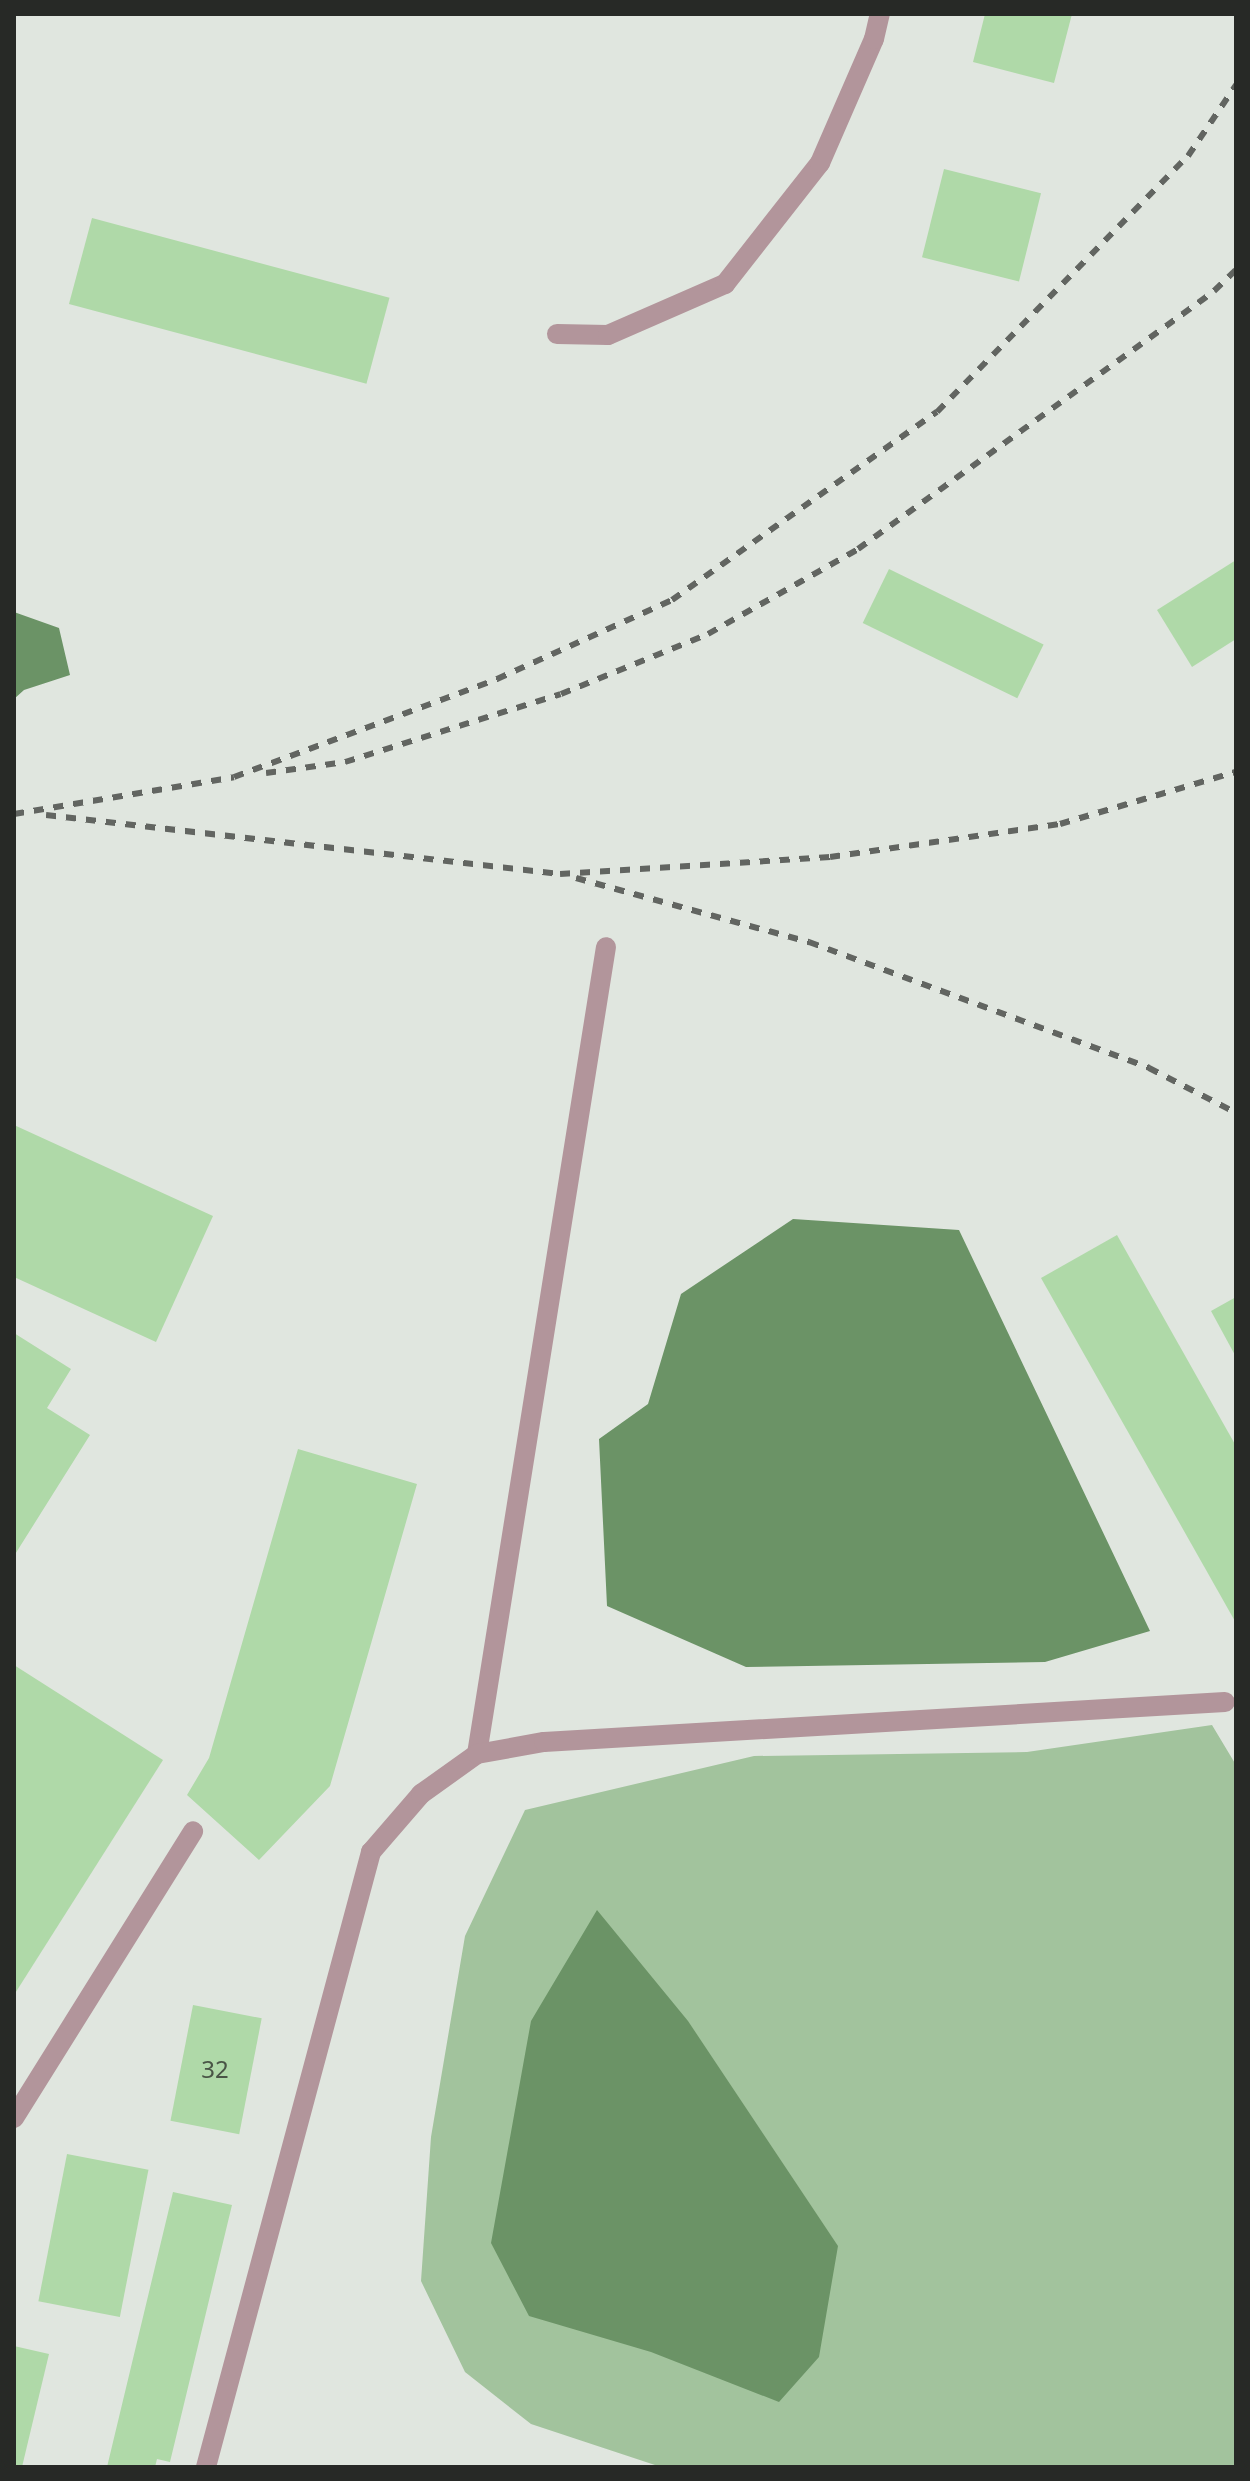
<!DOCTYPE html>
<style>
body{margin:0}
#map{position:relative;width:1250px;height:2481px;overflow:hidden;background:#e0e6df;font-family:"Noto Sans",sans-serif}
div>[style]{position:absolute}
.green>*{inset:0;background:#a2c39d}
.water>*{inset:0;background:#6b9366}
.building>*{inset:0;background:#afd9a8;transform-origin:0 0}
.lane>*{height:20px;margin:-10px;padding:0 10px;transform-origin:10px;border-radius:10px;background:#b2959b}
.rail>*{height:6px;margin-top:-3px;transform-origin:0;background:repeating-linear-gradient(90deg,#626561 0 10px,transparent 0 20px)}
span{translate:-50% -50%;white-space:nowrap;text-align:center;line-height:1.15;-webkit-text-stroke:7px #fff;paint-order:stroke}
.number-label{font-size:24px;color:#495546}
.number-label span{-webkit-text-stroke-width:0}
.frame{position:absolute;inset:0;border:16px solid #272926;pointer-events:none}
</style>
<div id="map">
<div class="green">
<div style="clip-path:polygon(1212px 1725px,1236px 1765px,1236px 2467px,661px 2467px,531px 2424px,465px 2372px,421px 2281px,431px 2137px,465px 1936px,525px 1810px,754px 1756px,1027px 1752px)"></div>
</div>
<div class="water">
<div style="clip-path:polygon(14px 612px,59px 628px,70px 675px,24px 690px,14px 699px)"></div>
<div style="clip-path:polygon(793px 1219px,959px 1230px,1150px 1631px,1045px 1662px,746px 1667px,607px 1606px,599px 1439px,648px 1404px,681px 1294px)"></div>
<div style="clip-path:polygon(597px 1910px,688px 2021px,838px 2246px,819px 2357px,779px 2402px,651px 2352px,529px 2316px,491px 2243px,531px 2021px)"></div>
</div>
<div class="building">
<div style="clip-path:polygon(985px 14px,1072px 14px,1054px 83px,973px 62px)"></div>
<div style="left:944px;top:169px;width:100px;height:91px;rotate:14deg"></div>
<div style="left:92px;top:218px;width:308px;height:89px;rotate:15deg"></div>
<div style="clip-path:polygon(1236px 560px,1236px 639px,1192px 667px,1157px 610px)"></div>
<div style="left:889px;top:569px;width:172px;height:60px;rotate:26deg"></div>
<div style="clip-path:polygon(14px 1125px,213px 1216px,156px 1342px,14px 1277px)"></div>
<div style="clip-path:polygon(1117px 1235px,1236px 1446px,1236px 1623px,1041px 1278px)"></div>
<div style="clip-path:polygon(1236px 1297px,1236px 1357px,1211px 1311px)"></div>
<div style="clip-path:polygon(14px 1333px,71px 1369px,47px 1408px,90px 1435px,14px 1556px)"></div>
<div style="clip-path:polygon(298px 1449px,417px 1484px,330px 1786px,259px 1860px,187px 1795px,209px 1758px)"></div>
<div style="clip-path:polygon(14px 1665px,163px 1760px,14px 1995px)"></div>
<div style="left:193px;top:2005px;width:70px;height:118px;rotate:11deg"></div>
<div style="left:67px;top:2154px;width:83px;height:150px;rotate:11deg"></div>
<div style="clip-path:polygon(173px 2192px,232px 2205px,170px 2462px,157px 2459px,155px 2467px,107px 2467px)"></div>
<div style="clip-path:polygon(14px 2346px,49px 2354px,22px 2467px,14px 2467px)"></div>
</div>
<div class="lane">
<div style="left:557px;top:334px;width:51px;rotate:1.1deg"></div>
<div style="left:608px;top:335px;width:128px;rotate:-23.6deg"></div>
<div style="left:725px;top:284px;width:154px;rotate:-51.9deg"></div>
<div style="left:820px;top:163px;width:135px;rotate:-66.5deg"></div>
<div style="left:874px;top:39px;width:26px;rotate:-77deg"></div>
<div style="left:477px;top:1754px;width:817px;rotate:-80.92deg"></div>
<div style="left:14px;top:2118px;width:338px;rotate:-58deg"></div>
<div style="left:206px;top:2467px;width:637px;rotate:-74.98deg"></div>
<div style="left:371px;top:1852px;width:77px;rotate:-49.2deg"></div>
<div style="left:421px;top:1794px;width:69px;rotate:-35.5deg"></div>
<div style="left:477px;top:1754px;width:68px;rotate:-10.2deg"></div>
<div style="left:544px;top:1742px;width:682px;rotate:-3.36deg"></div>
</div>
<div class="rail">
<div style="left:266px;top:773px;width:80px;rotate:-7.9deg"></div>
<div style="left:345px;top:762px;width:226px;rotate:-17.5deg"></div>
<div style="left:561px;top:694px;width:159px;rotate:-22.2deg"></div>
<div style="left:708px;top:634px;width:172px;rotate:-29.5deg"></div>
<div style="left:858px;top:549px;width:440px;rotate:-35.9deg"></div>
<div style="left:1214px;top:291px;width:30px;rotate:-44deg"></div>
<div style="left:14px;top:814px;width:223px;rotate:-9.5deg"></div>
<div style="left:234px;top:777px;width:281px;rotate:-20.4deg"></div>
<div style="left:497px;top:679px;width:192px;rotate:-24.3deg"></div>
<div style="left:672px;top:600px;width:325px;rotate:-35.4deg"></div>
<div style="left:937px;top:412px;width:359px;rotate:-45.6deg"></div>
<div style="left:1188px;top:156px;width:86px;rotate:-55.9deg"></div>
<div style="left:46px;top:815px;width:517px;rotate:6.55deg"></div>
<div style="left:560px;top:874px;width:271px;rotate:-3.6deg"></div>
<div style="left:830px;top:857px;width:232px;rotate:-8.2deg"></div>
<div style="left:1060px;top:824px;width:184px;rotate:-16.5deg"></div>
<div style="left:576px;top:878px;width:242px;rotate:15.4deg"></div>
<div style="left:809px;top:942px;width:363px;rotate:20.3deg"></div>
<div style="left:1149px;top:1068px;width:98px;rotate:27.3deg"></div>
</div>
<div class="number-label">
<span style="left:215px;top:2069px">32</span>
</div>
<div class="frame"></div>
</div>
